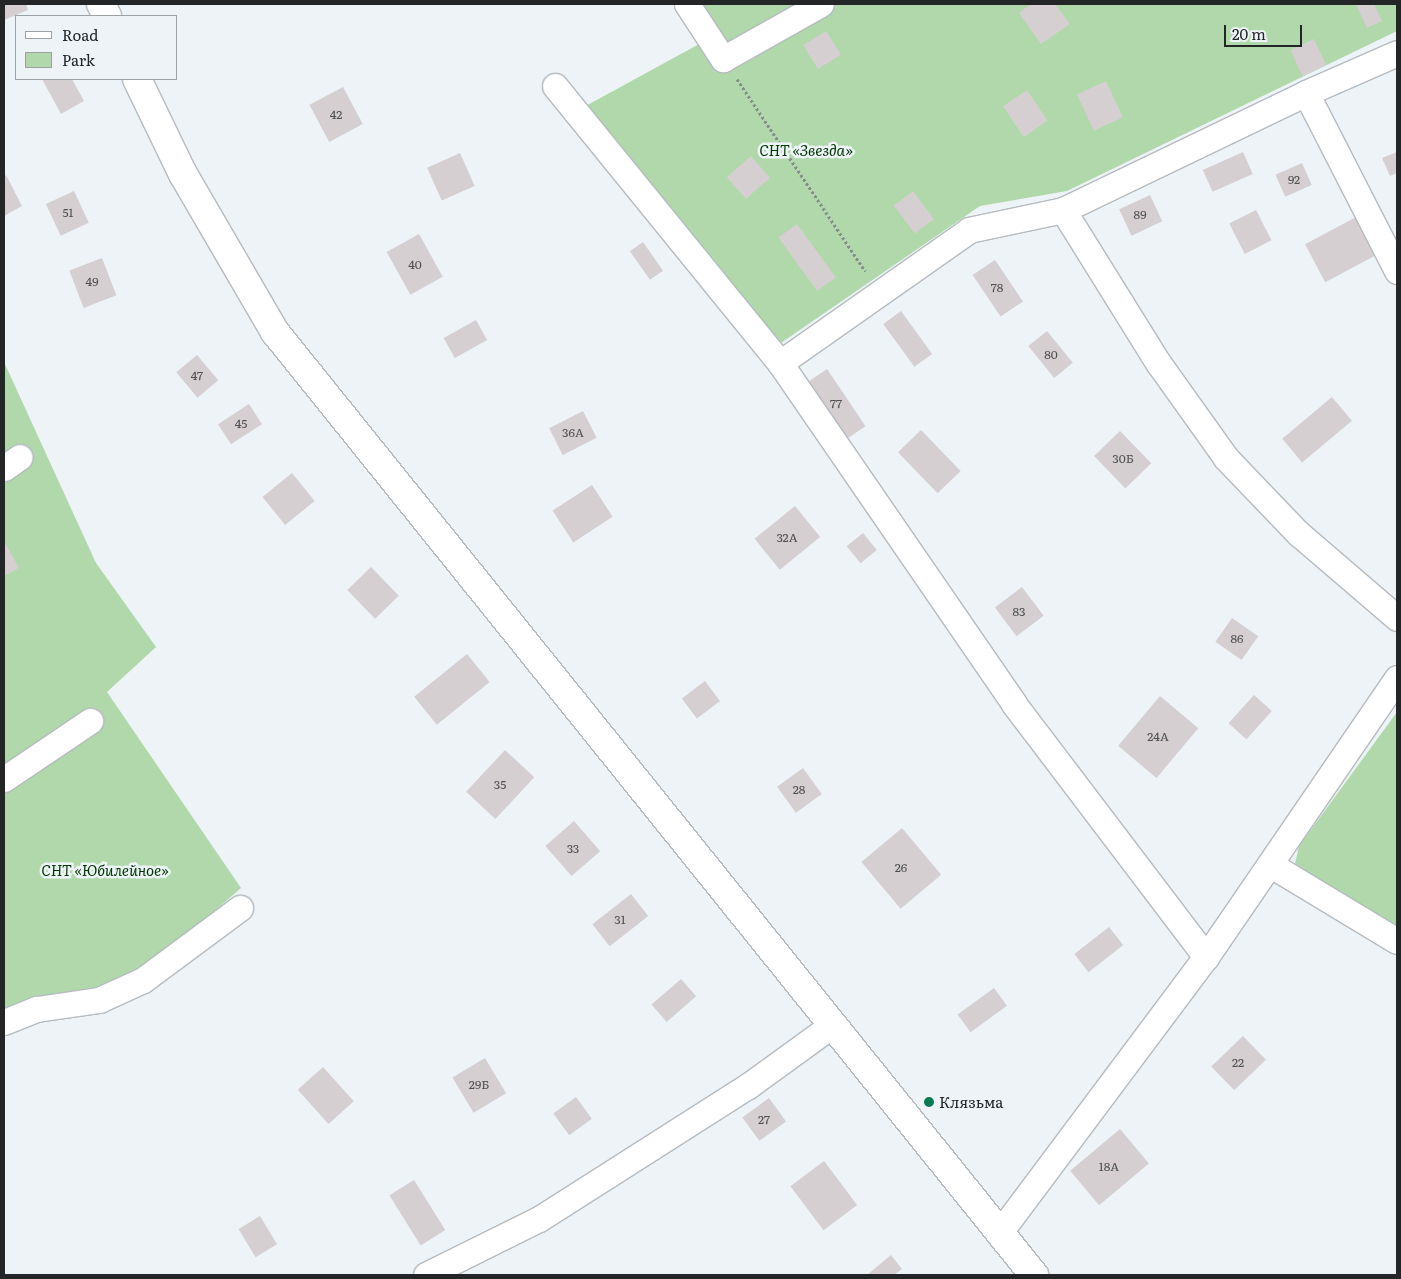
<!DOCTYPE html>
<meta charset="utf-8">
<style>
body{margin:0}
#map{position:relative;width:1401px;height:1279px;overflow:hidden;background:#edf3f7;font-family:Literata,serif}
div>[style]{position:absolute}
.green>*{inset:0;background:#b0d8ab}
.building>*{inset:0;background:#d5cfd2;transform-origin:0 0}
.path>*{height:3px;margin-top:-1.5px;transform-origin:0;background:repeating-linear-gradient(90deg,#868a8d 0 2.5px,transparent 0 5px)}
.roads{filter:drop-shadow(1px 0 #b6bbc0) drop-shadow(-1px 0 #b6bbc0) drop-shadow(0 1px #b6bbc0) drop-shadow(0 -1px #b6bbc0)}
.minor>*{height:25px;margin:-12.5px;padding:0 12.5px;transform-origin:12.5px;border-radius:12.5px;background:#fff}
.major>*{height:28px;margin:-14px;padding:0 14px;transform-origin:14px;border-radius:14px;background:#fff}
.dots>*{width:14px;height:14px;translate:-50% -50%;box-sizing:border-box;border:2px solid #edf3f7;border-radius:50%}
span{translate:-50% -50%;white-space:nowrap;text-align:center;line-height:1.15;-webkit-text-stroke:5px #edf3f7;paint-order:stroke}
.number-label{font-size:12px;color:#505051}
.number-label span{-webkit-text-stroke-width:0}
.park-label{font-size:15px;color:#003800;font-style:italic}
.poi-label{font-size:15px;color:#232526}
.left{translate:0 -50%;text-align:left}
.frame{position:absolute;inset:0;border:5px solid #232526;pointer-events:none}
.legend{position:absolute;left:15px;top:15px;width:162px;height:65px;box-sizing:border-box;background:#edf3f7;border:1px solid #9ca1a3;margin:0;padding:6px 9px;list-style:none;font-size:15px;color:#232526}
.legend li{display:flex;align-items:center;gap:10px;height:25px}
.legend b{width:25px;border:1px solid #9ca1a3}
.scale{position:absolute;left:1224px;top:25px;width:78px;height:22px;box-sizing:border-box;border:2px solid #232526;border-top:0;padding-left:6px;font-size:15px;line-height:18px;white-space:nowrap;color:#232526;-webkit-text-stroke:4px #edf3f7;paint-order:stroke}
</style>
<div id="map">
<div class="green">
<div style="clip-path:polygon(692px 4px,1397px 4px,1397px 31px,1067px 191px,980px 206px,778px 345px,582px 108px,712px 37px)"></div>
<div style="clip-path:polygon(4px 362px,96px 563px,156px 647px,107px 692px,241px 888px,179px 942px,118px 983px,4px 1011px)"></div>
<div style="clip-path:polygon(1397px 712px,1397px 932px,1315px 881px,1295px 864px,1299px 846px)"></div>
</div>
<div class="building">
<div style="clip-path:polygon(4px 4px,26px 4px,28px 10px,4px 20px)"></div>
<div style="clip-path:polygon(1031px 4px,1055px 4px,1070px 24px,1041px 44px,1019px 13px)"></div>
<div style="clip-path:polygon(1356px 4px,1374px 4px,1382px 21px,1367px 28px)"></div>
<div style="left:826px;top:31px;width:28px;height:27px;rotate:58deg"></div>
<div style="left:1314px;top:39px;width:29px;height:26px;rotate:65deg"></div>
<div style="clip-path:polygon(42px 79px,72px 79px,84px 101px,61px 114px)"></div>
<div style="left:1106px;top:81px;width:40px;height:32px;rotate:65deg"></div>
<div style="left:343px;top:87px;width:42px;height:38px;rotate:62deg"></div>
<div style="left:1027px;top:90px;width:37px;height:29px;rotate:56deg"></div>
<div style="left:1243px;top:152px;width:24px;height:44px;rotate:66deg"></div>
<div style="clip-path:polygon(1397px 152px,1397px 173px,1390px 176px,1382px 158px)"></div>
<div style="left:460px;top:153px;width:36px;height:36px;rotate:66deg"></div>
<div style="left:751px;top:156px;width:29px;height:32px;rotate:49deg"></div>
<div style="left:1302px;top:163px;width:24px;height:29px;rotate:66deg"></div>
<div style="clip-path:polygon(6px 175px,22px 206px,4px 216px,4px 177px)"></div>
<div style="left:74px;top:191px;width:35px;height:31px;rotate:65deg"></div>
<div style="left:913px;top:191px;width:35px;height:24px;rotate:53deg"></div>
<div style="left:1150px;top:195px;width:29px;height:34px;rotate:65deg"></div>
<div style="left:1256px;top:210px;width:34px;height:30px;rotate:63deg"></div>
<div style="left:1358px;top:216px;width:43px;height:60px;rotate:62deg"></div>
<div style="left:797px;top:224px;width:66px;height:23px;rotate:54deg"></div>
<div style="left:419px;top:234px;width:49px;height:37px;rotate:61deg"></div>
<div style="left:643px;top:242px;width:35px;height:16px;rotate:55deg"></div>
<div style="left:102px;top:258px;width:40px;height:35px;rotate:69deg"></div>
<div style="left:995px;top:260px;width:50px;height:27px;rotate:56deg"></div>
<div style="left:901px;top:311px;width:53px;height:22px;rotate:54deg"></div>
<div style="left:476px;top:320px;width:23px;height:37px;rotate:61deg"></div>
<div style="left:1047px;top:331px;width:41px;height:24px;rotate:51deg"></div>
<div style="left:197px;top:355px;width:33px;height:27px;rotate:50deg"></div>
<div style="left:827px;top:369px;width:69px;height:24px;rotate:56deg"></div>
<div style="left:1332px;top:397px;width:31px;height:65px;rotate:50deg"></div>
<div style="left:249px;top:404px;width:24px;height:37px;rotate:57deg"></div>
<div style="left:583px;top:411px;width:30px;height:38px;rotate:63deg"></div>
<div style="left:921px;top:430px;width:57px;height:32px;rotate:46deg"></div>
<div style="left:1120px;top:431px;width:45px;height:36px;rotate:46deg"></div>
<div style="left:292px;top:473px;width:36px;height:38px;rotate:51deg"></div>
<div style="left:592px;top:485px;width:38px;height:47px;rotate:57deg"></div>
<div style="left:795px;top:506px;width:40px;height:52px;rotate:51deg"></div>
<div style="left:863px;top:533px;width:22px;height:21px;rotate:51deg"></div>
<div style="clip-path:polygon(4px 541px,19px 568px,4px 576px)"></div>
<div style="left:371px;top:567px;width:40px;height:33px;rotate:46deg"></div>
<div style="left:1022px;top:587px;width:36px;height:34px;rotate:53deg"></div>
<div style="left:1232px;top:618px;width:32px;height:29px;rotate:35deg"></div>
<div style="left:467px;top:654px;width:36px;height:68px;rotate:51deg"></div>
<div style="left:705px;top:681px;width:25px;height:29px;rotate:53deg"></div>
<div style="left:1254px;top:695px;width:24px;height:38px;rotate:42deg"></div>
<div style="left:1160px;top:696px;width:50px;height:65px;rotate:40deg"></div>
<div style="left:505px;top:750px;width:40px;height:57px;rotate:43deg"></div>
<div style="left:803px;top:768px;width:32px;height:32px;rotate:54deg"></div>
<div style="left:574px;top:821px;width:40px;height:38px;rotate:49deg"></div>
<div style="left:902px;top:828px;width:61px;height:53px;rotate:50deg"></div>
<div style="left:631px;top:894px;width:28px;height:49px;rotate:52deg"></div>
<div style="left:1109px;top:927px;width:23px;height:44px;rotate:52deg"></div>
<div style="left:681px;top:979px;width:23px;height:39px;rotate:49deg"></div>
<div style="left:994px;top:988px;width:22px;height:45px;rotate:54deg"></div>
<div style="left:1243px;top:1036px;width:33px;height:44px;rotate:46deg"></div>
<div style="left:485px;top:1058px;width:41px;height:38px;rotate:59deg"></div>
<div style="left:323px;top:1067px;width:46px;height:34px;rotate:48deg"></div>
<div style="left:576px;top:1097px;width:27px;height:28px;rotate:54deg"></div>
<div style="left:769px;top:1098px;width:29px;height:33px;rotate:54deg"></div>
<div style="left:1120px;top:1129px;width:45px;height:65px;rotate:50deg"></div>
<div style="left:824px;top:1161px;width:55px;height:42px;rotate:53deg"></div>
<div style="left:414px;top:1180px;width:59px;height:29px;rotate:58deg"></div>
<div style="left:260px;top:1216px;width:33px;height:25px;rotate:59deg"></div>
<div style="clip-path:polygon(891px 1255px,902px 1269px,894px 1275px,867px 1275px)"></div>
</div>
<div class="path">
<div style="left:737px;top:79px;width:231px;rotate:56.3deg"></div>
</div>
<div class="roads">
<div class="minor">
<div style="left:687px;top:4px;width:66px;rotate:56.8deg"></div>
<div style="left:723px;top:59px;width:112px;rotate:-29.3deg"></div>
<div style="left:555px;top:86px;width:357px;rotate:50.9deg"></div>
<div style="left:780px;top:363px;width:414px;rotate:55.5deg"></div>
<div style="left:1014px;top:704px;width:318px;rotate:52.8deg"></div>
<div style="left:1306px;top:93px;width:200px;rotate:62.9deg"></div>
<div style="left:1063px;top:210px;width:270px;rotate:-25.7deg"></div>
<div style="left:1306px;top:93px;width:99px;rotate:-23.7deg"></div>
<div style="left:780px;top:363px;width:231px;rotate:-35.1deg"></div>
<div style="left:969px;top:230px;width:96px;rotate:-12deg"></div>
<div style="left:1063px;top:210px;width:181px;rotate:58.1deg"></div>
<div style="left:1159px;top:364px;width:115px;rotate:54.5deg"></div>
<div style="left:1226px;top:458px;width:105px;rotate:46.2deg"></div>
<div style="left:1299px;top:534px;width:129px;rotate:40.6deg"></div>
<div style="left:4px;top:468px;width:19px;rotate:-35deg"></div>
<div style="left:4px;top:779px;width:104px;rotate:-34deg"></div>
<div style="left:1271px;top:865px;width:147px;rotate:31.1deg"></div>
<div style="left:4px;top:1022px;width:35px;rotate:-22deg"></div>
<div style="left:37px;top:1009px;width:63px;rotate:-8.3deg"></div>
<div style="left:99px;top:1000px;width:48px;rotate:-24.4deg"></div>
<div style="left:143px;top:980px;width:121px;rotate:-36.6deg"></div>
<div style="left:1000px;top:1232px;width:344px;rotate:-53.2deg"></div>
<div style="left:1206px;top:957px;width:338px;rotate:-55.6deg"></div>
<div style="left:426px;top:1275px;width:126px;rotate:-26.4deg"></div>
<div style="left:539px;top:1219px;width:248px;rotate:-32.5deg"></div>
<div style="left:748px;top:1086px;width:104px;rotate:-36deg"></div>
</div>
<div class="major">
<div style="left:101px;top:4px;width:13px;rotate:63deg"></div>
<div style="left:137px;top:79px;width:106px;rotate:64.2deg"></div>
<div style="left:183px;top:174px;width:183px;rotate:59.8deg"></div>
<div style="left:275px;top:332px;width:1211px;rotate:51.17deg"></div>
</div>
</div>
<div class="dots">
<div style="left:929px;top:1102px;background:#0a7853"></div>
</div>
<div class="number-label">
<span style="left:336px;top:115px">42</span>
<span style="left:1294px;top:180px">92</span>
<span style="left:68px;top:213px">51</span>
<span style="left:1140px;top:215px">89</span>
<span style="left:415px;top:265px">40</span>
<span style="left:92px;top:282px">49</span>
<span style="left:997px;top:288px">78</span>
<span style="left:1051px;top:355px">80</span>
<span style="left:197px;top:376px">47</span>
<span style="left:836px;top:404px">77</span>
<span style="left:241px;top:424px">45</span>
<span style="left:573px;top:433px">36А</span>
<span style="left:1123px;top:459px">30Б</span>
<span style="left:787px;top:538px">32А</span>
<span style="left:1019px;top:612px">83</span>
<span style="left:1237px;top:639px">86</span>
<span style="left:1158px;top:737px">24А</span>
<span style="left:500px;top:785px">35</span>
<span style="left:799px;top:790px">28</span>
<span style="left:573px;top:849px">33</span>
<span style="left:901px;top:868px">26</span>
<span style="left:620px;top:920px">31</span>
<span style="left:1238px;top:1063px">22</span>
<span style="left:479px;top:1085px">29Б</span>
<span style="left:764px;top:1120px">27</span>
<span style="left:1109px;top:1167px">18А</span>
</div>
<div class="park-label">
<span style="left:806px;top:150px">СНТ «Звезда»</span>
<span style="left:105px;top:870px">СНТ «Юбилейное»</span>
</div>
<div class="poi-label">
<span class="left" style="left:939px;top:1102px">Клязьма</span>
</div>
<div class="frame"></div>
<ul class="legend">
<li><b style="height:6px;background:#fff"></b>Road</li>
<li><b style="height:14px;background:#b0d8ab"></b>Park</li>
</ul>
<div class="scale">20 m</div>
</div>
